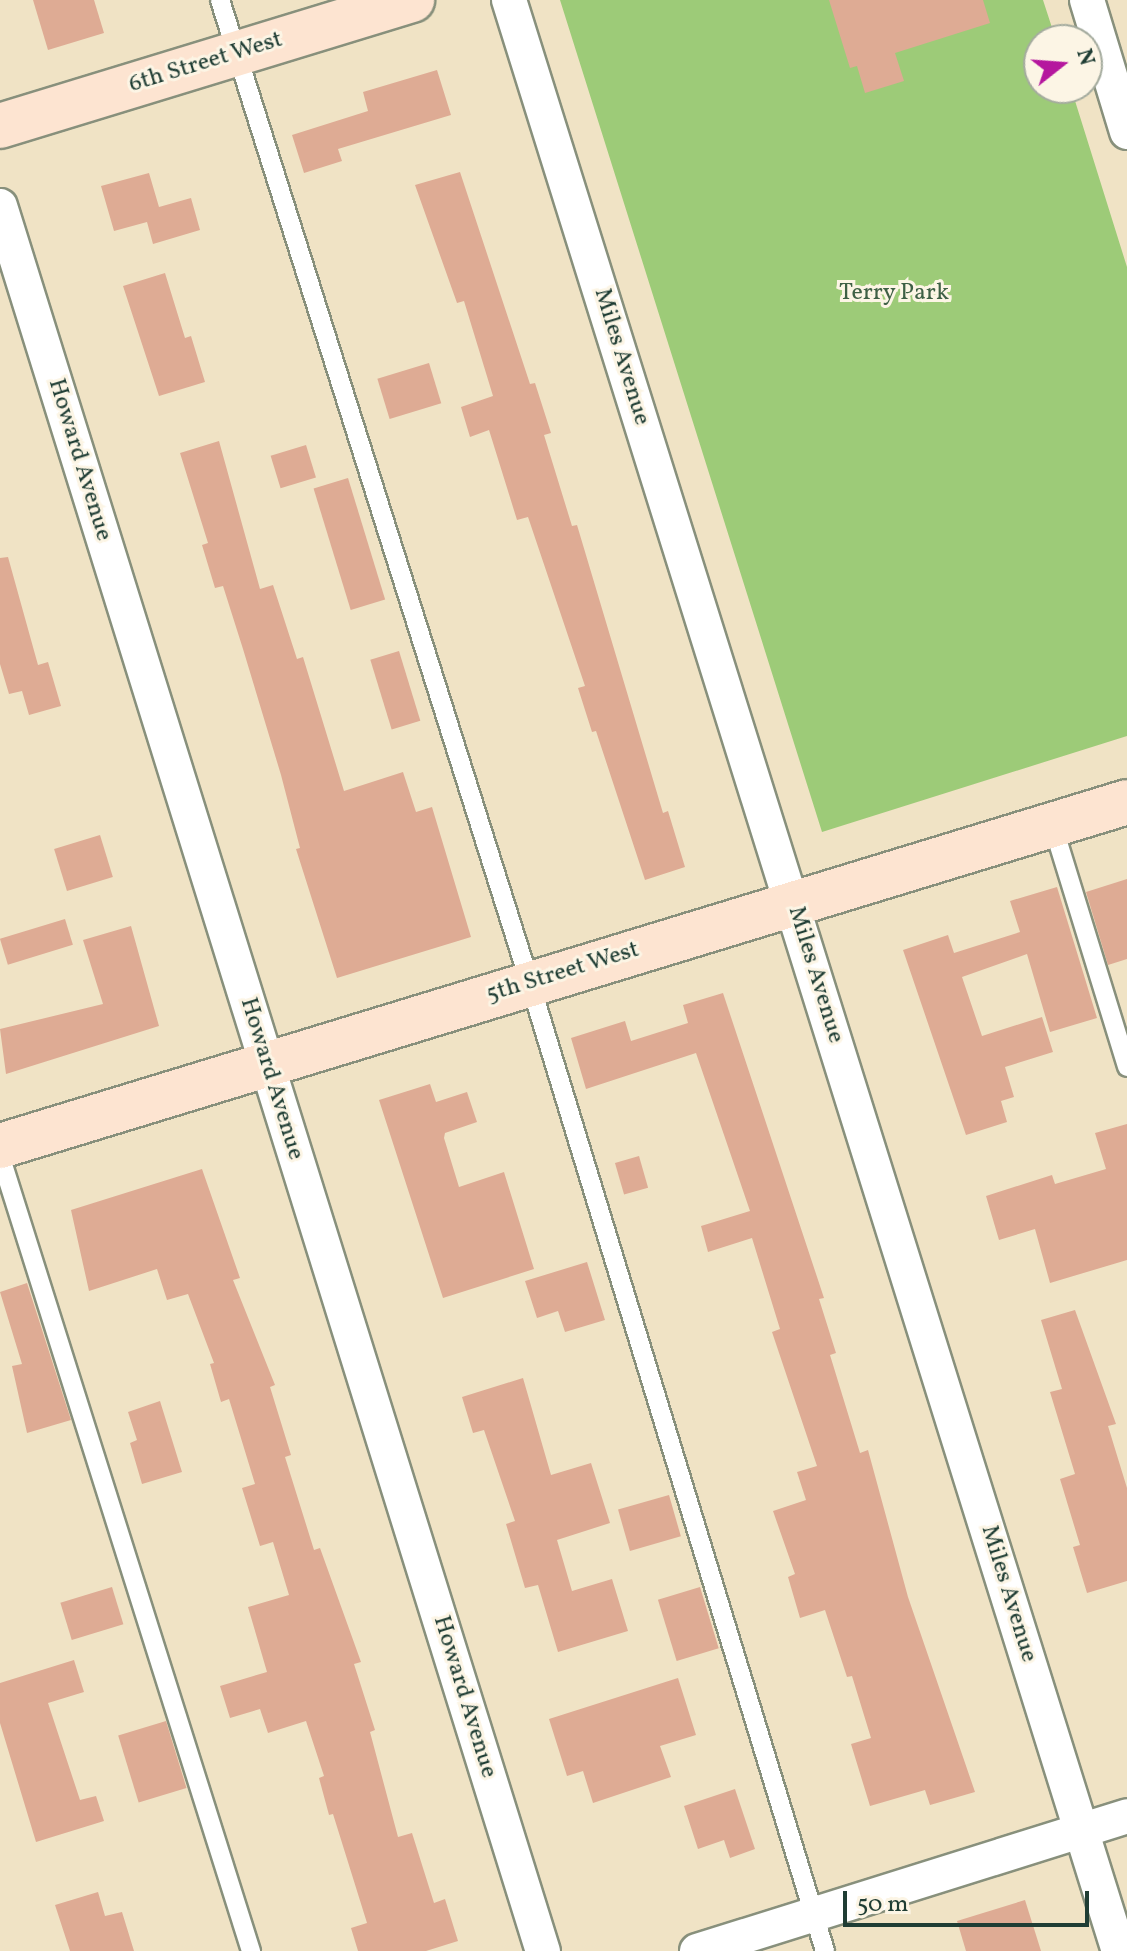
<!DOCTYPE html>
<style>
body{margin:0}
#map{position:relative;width:1127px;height:1951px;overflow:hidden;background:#f0e3c5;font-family:Vollkorn,serif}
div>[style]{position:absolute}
.green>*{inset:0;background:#9dcb78}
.building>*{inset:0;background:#deab94;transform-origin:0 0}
.roads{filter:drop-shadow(2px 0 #88907c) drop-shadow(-2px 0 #88907c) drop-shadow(0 2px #88907c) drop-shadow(0 -2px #88907c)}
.lane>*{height:18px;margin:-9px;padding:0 9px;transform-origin:9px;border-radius:9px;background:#fff}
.street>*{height:34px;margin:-17px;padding:0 17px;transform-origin:17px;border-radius:17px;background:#fff}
.secondary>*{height:44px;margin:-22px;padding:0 22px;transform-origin:22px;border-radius:22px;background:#fde4d1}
span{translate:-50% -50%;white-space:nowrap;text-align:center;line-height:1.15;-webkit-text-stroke:6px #fcf5e5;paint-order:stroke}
.street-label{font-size:24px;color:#1f3d34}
.park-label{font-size:24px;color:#3e6045}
.north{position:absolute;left:1023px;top:24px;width:80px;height:80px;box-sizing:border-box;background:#fcf5e5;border:2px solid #a4ab9e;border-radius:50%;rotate:73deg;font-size:22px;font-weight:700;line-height:32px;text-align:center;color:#1f3d34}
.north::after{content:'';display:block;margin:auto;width:28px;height:36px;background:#b5179e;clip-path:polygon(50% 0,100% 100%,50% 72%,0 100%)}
.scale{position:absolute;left:843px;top:1891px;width:246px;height:36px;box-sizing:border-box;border:4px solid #1f3d34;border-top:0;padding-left:10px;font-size:24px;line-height:28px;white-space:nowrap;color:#1f3d34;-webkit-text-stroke:6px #fcf5e5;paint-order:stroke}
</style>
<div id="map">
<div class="green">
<div style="clip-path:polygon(560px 0,1043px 0,1056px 40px,1039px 40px,1039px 88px,1071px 88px,1127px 267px,1127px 736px,822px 832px)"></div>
</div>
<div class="building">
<div style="clip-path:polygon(33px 0,94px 0,104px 33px,48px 50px)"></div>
<div style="clip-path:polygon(829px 0,983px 0,990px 23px,895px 53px,904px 81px,865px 93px,857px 66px,850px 68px)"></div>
<div style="clip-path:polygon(437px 70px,451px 115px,338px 149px,342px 161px,304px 173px,292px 135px,368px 111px,363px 92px)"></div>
<div style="clip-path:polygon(460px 172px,530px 384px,535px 383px,551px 433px,544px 435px,572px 526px,577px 525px,663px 813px,668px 811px,685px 867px,645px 880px,596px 731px,592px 732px,578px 688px,585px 686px,528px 517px,517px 520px,489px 430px,470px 437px,461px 407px,493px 396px,464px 301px,457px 303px,415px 185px)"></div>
<div style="clip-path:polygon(149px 173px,159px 207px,191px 198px,200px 230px,153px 244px,147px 222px,114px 231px,101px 186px)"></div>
<div style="clip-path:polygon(165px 273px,185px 338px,191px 336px,205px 382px,159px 396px,123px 286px)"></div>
<div style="left:429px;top:363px;width:42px;height:54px;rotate:73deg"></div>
<div style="clip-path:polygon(219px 441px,260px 589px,273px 585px,297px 659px,303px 657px,344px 791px,403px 772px,416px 812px,432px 807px,471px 937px,337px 978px,296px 849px,300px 848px,281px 775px,243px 649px,223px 586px,215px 588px,202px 545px,208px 543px,180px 453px)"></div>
<div style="left:306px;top:445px;width:34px;height:37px;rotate:73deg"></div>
<div style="left:348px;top:478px;width:127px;height:36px;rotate:73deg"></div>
<div style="clip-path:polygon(8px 557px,38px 665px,48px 662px,61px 706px,29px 715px,22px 691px,9px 694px,0 664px,0 558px)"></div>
<div style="left:399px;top:651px;width:73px;height:30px;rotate:73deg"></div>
<div style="left:100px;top:835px;width:44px;height:48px;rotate:73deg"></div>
<div style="clip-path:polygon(1127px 879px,1127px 959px,1108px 965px,1086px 892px)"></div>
<div style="clip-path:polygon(1057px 887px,1097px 1018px,1050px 1032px,1027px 954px,962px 977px,982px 1036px,1042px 1017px,1053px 1052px,1005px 1067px,1014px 1097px,1001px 1101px,1007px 1122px,966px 1135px,903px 950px,948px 935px,954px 953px,1020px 932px,1010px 901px)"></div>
<div style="left:65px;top:919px;width:27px;height:68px;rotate:73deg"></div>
<div style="clip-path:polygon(131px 926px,159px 1026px,6px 1074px,0 1029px,103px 1004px,83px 940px)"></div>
<div style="clip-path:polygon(723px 993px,824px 1298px,819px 1299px,836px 1353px,830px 1355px,860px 1453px,868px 1450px,908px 1597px,975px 1792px,930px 1805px,925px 1790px,870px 1806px,851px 1744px,871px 1738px,852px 1676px,847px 1677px,825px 1610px,800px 1618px,788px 1577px,795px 1574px,773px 1511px,806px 1500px,797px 1472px,817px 1466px,772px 1332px,780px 1329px,752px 1238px,708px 1252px,701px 1226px,750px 1211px,696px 1053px,586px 1089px,571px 1038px,625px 1021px,631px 1041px,688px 1023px,683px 1005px)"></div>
<div style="clip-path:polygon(430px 1084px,436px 1102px,467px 1092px,477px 1122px,445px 1133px,444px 1138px,459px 1187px,504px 1172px,534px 1269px,443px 1298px,379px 1100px)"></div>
<div style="clip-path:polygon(1127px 1124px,1127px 1260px,1050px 1283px,1035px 1229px,999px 1240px,986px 1196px,1052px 1175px,1055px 1184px,1106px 1169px,1095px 1133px)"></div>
<div style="left:639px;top:1156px;width:33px;height:25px;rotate:74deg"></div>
<div style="clip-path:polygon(202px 1169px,240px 1278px,233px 1280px,275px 1385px,270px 1387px,291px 1455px,285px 1457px,314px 1550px,320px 1548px,361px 1662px,354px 1664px,375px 1730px,370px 1732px,398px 1837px,412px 1833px,434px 1903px,445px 1899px,458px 1941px,426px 1951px,358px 1951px,351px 1928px,367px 1923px,333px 1814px,329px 1815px,319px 1778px,324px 1776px,306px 1721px,268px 1733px,260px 1709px,230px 1718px,220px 1686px,267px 1672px,248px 1607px,289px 1595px,273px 1542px,260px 1546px,242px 1488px,255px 1484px,229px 1399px,221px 1402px,210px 1364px,214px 1363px,188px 1294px,167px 1300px,157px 1269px,89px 1291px,71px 1210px)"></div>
<div style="clip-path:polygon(587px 1262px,605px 1320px,565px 1332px,558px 1311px,537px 1318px,525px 1281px)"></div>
<div style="clip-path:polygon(27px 1283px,71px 1420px,27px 1433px,12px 1366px,22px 1364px,0 1292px)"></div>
<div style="clip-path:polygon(1075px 1310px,1116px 1424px,1108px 1426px,1127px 1488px,1127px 1581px,1087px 1593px,1073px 1547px,1080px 1545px,1060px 1479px,1075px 1474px,1050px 1392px,1062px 1389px,1041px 1320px)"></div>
<div style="clip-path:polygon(523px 1378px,551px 1475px,591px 1463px,610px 1523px,557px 1540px,572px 1591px,612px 1579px,628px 1631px,558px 1652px,538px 1585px,525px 1588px,506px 1524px,515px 1521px,484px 1430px,473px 1433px,462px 1397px)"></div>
<div style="clip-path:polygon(160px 1401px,182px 1472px,142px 1484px,130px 1443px,137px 1440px,128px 1412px)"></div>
<div style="left:669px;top:1495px;width:43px;height:53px;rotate:74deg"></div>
<div style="left:112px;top:1587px;width:39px;height:54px;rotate:73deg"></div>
<div style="left:700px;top:1587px;width:64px;height:44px;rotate:73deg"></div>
<div style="clip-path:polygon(74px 1660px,84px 1692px,48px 1703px,80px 1800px,96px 1796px,104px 1821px,36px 1842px,0 1723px,0 1683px)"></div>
<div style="clip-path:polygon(678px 1678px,696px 1735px,660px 1746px,671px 1777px,593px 1803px,583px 1771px,567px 1776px,549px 1719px)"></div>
<div style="left:166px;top:1721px;width:70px;height:50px;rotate:73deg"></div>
<div style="clip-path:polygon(735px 1789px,755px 1849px,730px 1858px,724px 1840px,698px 1849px,684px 1806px)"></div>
<div style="clip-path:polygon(98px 1892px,105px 1916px,122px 1912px,134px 1951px,70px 1951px,55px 1905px)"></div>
<div style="clip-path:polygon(1025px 1900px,1041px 1951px,966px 1951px,957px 1921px)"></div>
</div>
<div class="roads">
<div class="lane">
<div style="left:220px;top:0;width:1031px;rotate:72.5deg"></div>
<div style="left:530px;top:983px;width:1012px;rotate:73.05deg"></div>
<div style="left:1053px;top:826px;width:252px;rotate:72.9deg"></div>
<div style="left:0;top:1155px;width:835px;rotate:72.5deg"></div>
</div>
<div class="street">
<div style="left:509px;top:0;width:2044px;rotate:72.64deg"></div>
<div style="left:1087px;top:0;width:138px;rotate:73.1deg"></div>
<div style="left:0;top:206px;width:1828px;rotate:72.72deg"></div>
<div style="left:697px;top:1951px;width:451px;rotate:-17.4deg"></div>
</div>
<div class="secondary">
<div style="left:0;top:126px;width:431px;rotate:-17deg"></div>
<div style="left:0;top:1146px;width:1178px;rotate:-16.97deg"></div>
</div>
</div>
<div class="street-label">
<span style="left:206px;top:63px;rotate:-17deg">6th Street West</span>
<span style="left:621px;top:357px;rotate:73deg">Miles Avenue</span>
<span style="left:79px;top:460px;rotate:73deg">Howard Avenue</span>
<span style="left:563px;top:973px;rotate:-17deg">5th Street West</span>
<span style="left:815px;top:975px;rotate:73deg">Miles Avenue</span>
<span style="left:271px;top:1079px;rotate:73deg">Howard Avenue</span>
<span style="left:1008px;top:1594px;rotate:73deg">Miles Avenue</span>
<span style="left:464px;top:1697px;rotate:73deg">Howard Avenue</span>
</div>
<div class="park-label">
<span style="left:894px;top:294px">Terry Park</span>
</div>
<div class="north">N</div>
<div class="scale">50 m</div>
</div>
